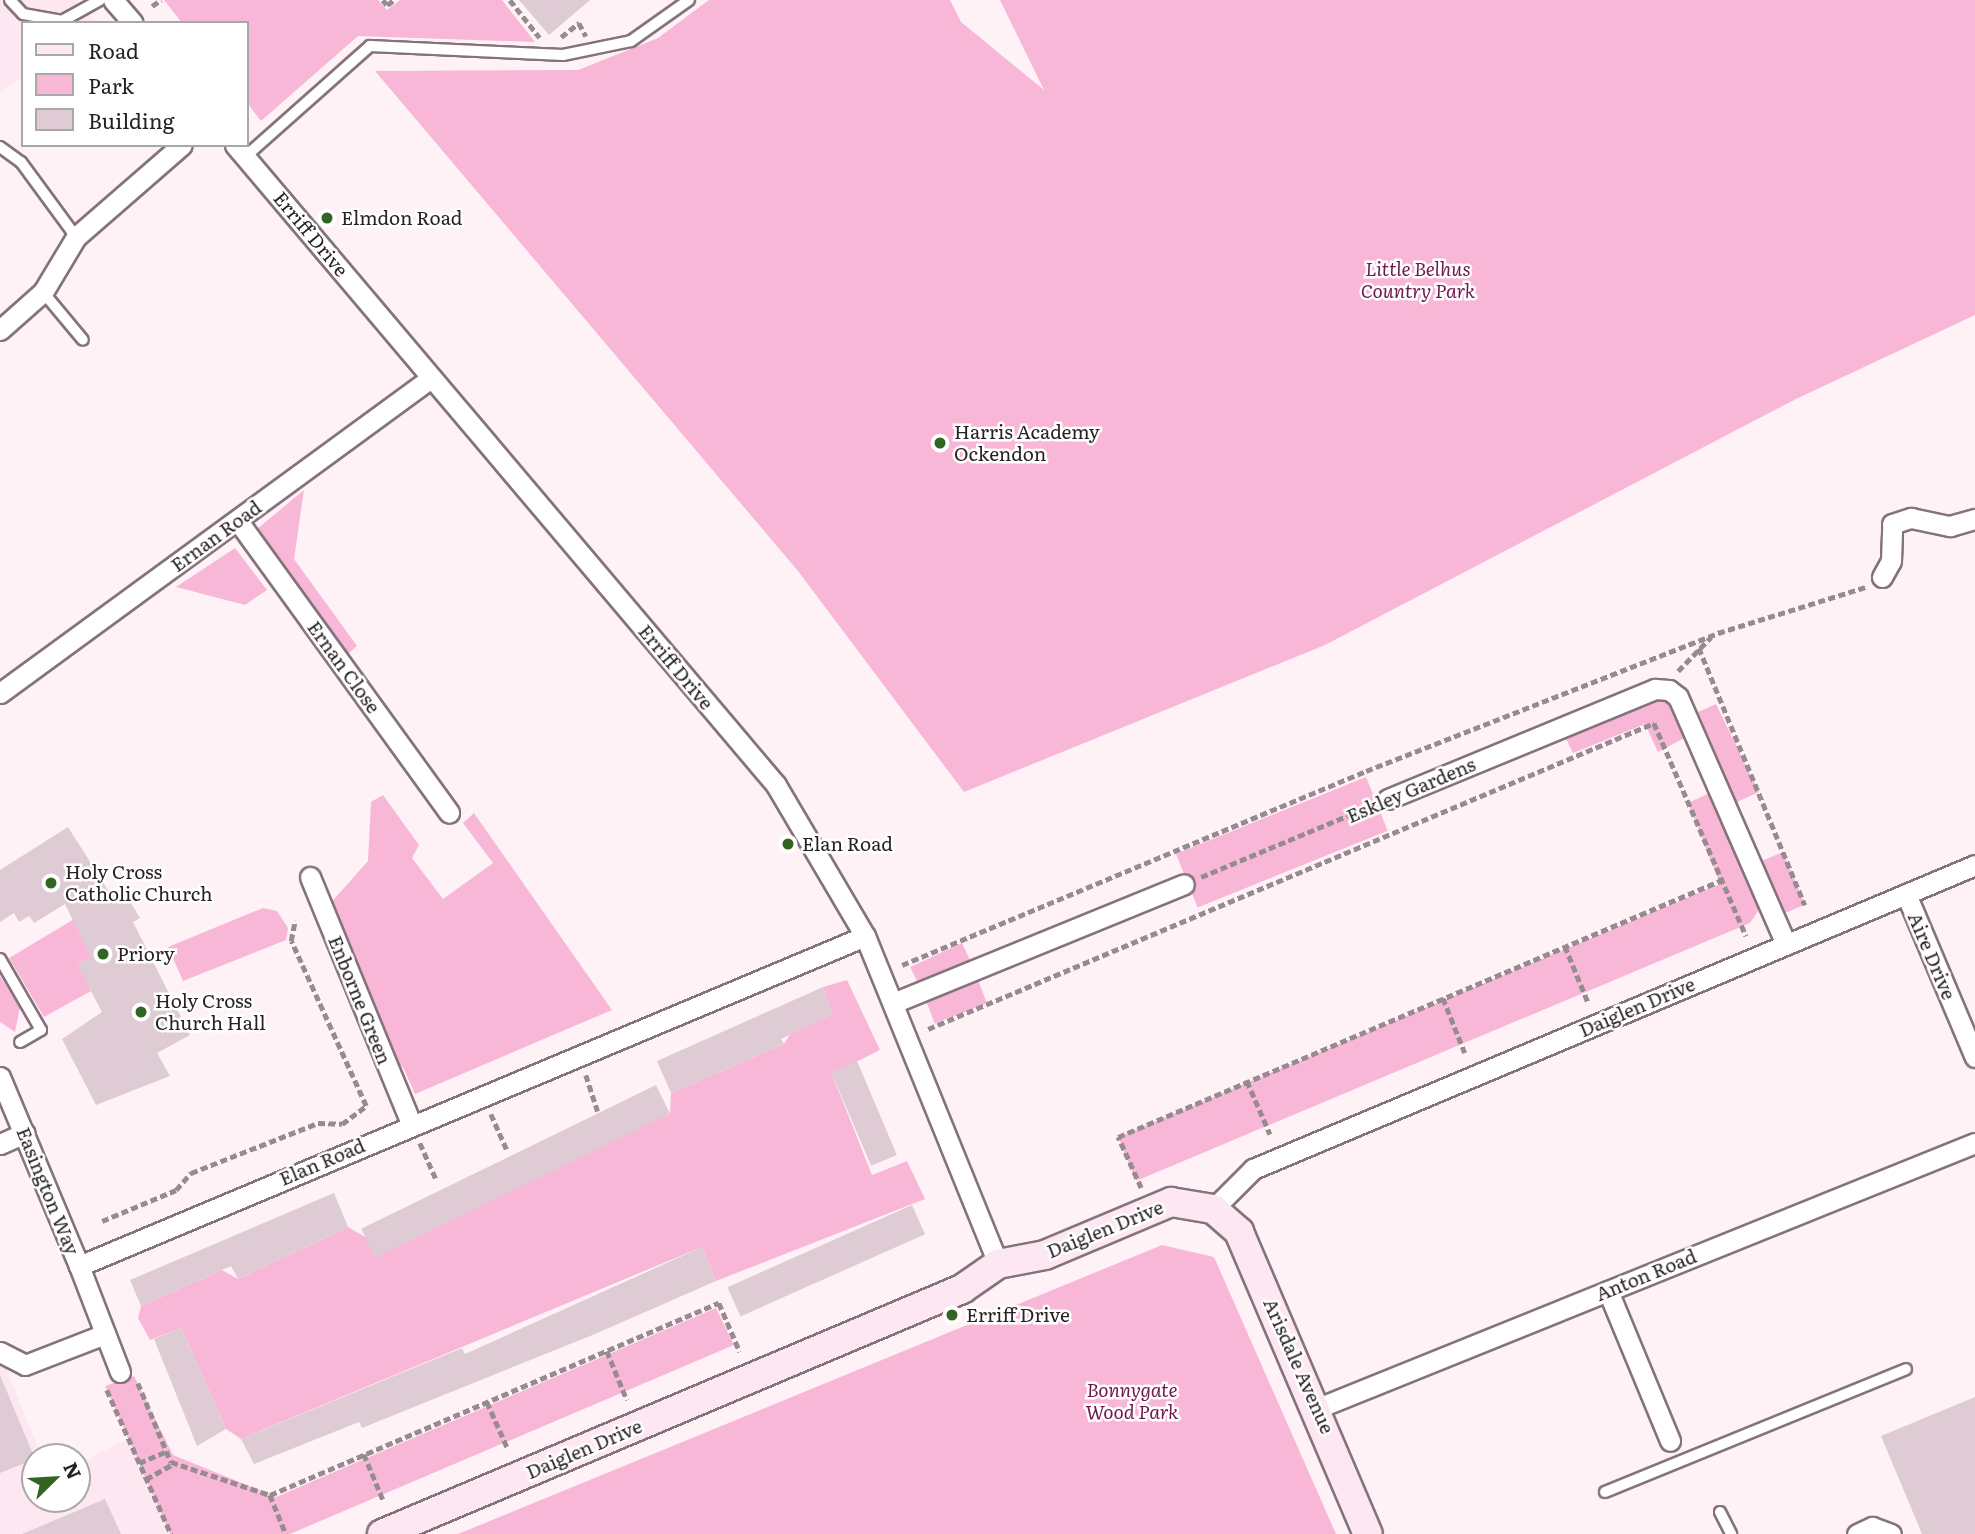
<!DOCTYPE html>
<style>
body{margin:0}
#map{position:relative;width:1975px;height:1534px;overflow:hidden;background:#fef2f7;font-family:Literata,serif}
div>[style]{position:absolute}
.built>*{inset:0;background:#fde7f1}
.green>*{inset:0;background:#f9b7d7;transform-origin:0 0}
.building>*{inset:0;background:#decbd4;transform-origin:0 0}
.path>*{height:4.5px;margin-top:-2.25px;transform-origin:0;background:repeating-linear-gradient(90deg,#968c90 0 7px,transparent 0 10.5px)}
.roads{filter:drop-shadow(2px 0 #85737b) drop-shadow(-2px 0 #85737b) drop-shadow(0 2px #85737b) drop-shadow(0 -2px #85737b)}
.lane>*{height:10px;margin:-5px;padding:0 5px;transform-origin:5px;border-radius:5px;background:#fff}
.street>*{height:19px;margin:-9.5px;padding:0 9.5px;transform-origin:9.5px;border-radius:9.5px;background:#fff}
.secondary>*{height:28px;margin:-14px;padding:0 14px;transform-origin:14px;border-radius:14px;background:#fce7f2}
.dots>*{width:19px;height:19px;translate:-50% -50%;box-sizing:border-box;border:4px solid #fff;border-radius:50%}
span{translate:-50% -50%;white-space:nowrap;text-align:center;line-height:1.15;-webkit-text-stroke:5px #fff;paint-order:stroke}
.poi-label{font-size:19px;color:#292225}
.left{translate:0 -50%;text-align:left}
.street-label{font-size:19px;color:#292225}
.park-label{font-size:19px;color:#6f184c;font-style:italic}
.legend{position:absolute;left:21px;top:21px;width:228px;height:126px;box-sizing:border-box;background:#fff;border:2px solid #a9a7a8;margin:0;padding:9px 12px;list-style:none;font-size:21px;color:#292225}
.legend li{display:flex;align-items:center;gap:14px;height:35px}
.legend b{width:35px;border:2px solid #a9a7a8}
.north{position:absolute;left:21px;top:1443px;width:70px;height:70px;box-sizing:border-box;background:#fff;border:2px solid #a9a7a8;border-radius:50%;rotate:66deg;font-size:19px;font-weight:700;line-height:28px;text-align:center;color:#292225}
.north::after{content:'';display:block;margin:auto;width:24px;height:32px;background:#346424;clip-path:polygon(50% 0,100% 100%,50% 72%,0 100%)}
</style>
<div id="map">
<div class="built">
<div style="clip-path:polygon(0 0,77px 0,97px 23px,23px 23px,23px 76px,0 93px)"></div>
<div style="clip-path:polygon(0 1353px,42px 1457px,35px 1457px,35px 1499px,77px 1499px,77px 1464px,128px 1439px,170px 1534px,0 1534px)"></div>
</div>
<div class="green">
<div style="clip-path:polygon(164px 0,378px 0,387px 10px,400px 0,502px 0,535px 42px,358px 36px,261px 121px,247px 103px,247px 23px,182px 23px)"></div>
<div style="clip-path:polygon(709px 0,950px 0,961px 22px,1044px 90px,1000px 0,1975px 0,1975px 315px,1796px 399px,1325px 645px,964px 792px,798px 571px,375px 71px,578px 70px,658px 38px)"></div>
<div style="clip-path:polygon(304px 490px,294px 559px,357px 646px,343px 658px,251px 534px)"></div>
<div style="clip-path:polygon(235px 548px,267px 590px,245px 605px,176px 587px)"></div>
<div style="clip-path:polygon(1657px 699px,1672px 703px,1688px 736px,1658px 752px,1645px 724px,1573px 753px,1565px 737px)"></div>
<div style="clip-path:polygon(1716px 704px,1759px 792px,1737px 802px,1698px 712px)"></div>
<div style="left:1366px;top:777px;width:58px;height:205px;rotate:68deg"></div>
<div style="clip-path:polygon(1712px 792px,1760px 908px,1750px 923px,1136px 1181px,1118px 1137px,1720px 884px,1688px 803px)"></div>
<div style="clip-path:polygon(383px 795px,419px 845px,412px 858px,443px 899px,493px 863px,463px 823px,474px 813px,612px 1010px,415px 1094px,403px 1067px,392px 1061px,328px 906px,368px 861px,371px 802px)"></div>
<div style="left:1783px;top:852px;width:57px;height:22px;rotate:67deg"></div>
<div style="clip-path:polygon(263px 908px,277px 911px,288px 928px,286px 940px,183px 981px,168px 947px)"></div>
<div style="clip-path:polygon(86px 912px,91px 957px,78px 965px,91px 991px,44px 1017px,9px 958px)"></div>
<div style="left:962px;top:943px;width:21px;height:57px;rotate:65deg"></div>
<div style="clip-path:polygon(0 976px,20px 1007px,15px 1032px,0 1022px)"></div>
<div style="clip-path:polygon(847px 980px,880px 1050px,832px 1074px,872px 1175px,907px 1161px,925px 1199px,716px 1281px,702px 1247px,241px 1439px,226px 1429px,181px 1328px,150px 1340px,138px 1318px,141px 1306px,222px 1270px,238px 1279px,348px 1227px,367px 1238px,670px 1114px,671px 1093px,784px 1044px,790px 1034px,832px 1014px,823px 987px)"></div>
<div style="left:978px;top:980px;width:25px;height:56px;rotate:69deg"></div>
<div style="clip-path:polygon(1162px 1245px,1214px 1257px,1336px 1534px,458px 1534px)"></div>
<div style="clip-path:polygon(716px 1308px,734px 1345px,290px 1534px,170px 1534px,105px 1386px,134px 1376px,173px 1455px,276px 1497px)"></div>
</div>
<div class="building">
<div style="clip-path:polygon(519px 0,590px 0,549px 35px)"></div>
<div style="clip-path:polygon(68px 827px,111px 895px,122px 888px,140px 918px,133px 922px,190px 1035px,157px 1053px,170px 1076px,96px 1105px,62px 1039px,102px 1012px,77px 965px,91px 957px,65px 904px,34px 923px,29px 916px,19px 922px,14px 913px,0 922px,0 870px)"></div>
<div style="clip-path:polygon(823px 987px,832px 1014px,781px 1039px,784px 1044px,671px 1093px,657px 1061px)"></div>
<div style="left:857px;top:1061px;width:102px;height:28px;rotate:67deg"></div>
<div style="left:656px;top:1085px;width:32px;height:328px;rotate:64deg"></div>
<div style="clip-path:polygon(334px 1193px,348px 1227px,238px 1279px,231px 1266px,141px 1306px,130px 1280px)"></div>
<div style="left:912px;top:1205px;width:32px;height:202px;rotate:66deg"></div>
<div style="clip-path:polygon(702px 1247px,716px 1281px,595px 1334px,362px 1428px,359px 1422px,254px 1464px,241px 1439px,462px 1348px,465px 1354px)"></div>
<div style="clip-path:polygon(181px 1328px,226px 1429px,197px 1446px,154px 1339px)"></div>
<div style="clip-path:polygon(0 1375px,35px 1459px,0 1473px)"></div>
<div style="clip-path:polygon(1975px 1397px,1975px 1534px,1922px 1534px,1881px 1436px)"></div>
<div style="clip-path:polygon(105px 1499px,121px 1534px,22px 1534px)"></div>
</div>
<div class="path">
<div style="left:383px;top:0;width:6px;rotate:51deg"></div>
<div style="left:387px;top:5px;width:9px;rotate:-36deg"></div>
<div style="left:510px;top:0;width:48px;rotate:51.7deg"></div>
<div style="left:152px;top:6px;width:11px;rotate:-34deg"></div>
<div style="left:561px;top:37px;width:23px;rotate:-38deg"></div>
<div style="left:579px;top:23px;width:15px;rotate:62deg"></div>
<div style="left:1718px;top:633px;width:155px;rotate:-17.3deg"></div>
<div style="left:1699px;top:648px;width:278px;rotate:67.6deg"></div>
<div style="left:1678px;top:671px;width:47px;rotate:-45.9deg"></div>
<div style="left:1201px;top:877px;width:184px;rotate:-22.7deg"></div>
<div style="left:1565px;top:946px;width:61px;rotate:67.7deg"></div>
<div style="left:902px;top:965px;width:503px;rotate:-22.69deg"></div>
<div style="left:1366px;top:771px;width:380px;rotate:-21.4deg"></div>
<div style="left:1443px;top:998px;width:59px;rotate:68.2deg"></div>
<div style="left:928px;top:1029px;width:788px;rotate:-22.85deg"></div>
<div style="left:1654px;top:723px;width:232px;rotate:66.6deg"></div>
<div style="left:586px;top:1075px;width:38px;rotate:72deg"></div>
<div style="left:1247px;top:1081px;width:58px;rotate:66.5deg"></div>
<div style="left:491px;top:1114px;width:39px;rotate:66deg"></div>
<div style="left:420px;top:1143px;width:39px;rotate:66deg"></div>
<div style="left:1141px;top:1188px;width:56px;rotate:-114.3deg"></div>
<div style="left:1118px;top:1137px;width:656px;rotate:-23.05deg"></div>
<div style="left:102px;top:1221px;width:80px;rotate:-22.7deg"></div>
<div style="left:176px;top:1190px;width:23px;rotate:-49deg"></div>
<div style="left:191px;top:1173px;width:136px;rotate:-21.5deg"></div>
<div style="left:318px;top:1123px;width:24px;rotate:2deg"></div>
<div style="left:342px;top:1124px;width:30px;rotate:-37deg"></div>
<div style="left:366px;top:1106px;width:181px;rotate:-114.4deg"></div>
<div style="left:291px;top:941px;width:21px;rotate:-79deg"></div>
<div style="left:607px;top:1351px;width:53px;rotate:67.8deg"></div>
<div style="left:138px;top:1383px;width:86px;rotate:67.3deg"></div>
<div style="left:171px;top:1462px;width:104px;rotate:18.4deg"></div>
<div style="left:270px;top:1495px;width:488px;rotate:-23.2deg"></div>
<div style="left:719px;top:1303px;width:53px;rotate:66.8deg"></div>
<div style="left:107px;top:1390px;width:158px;rotate:66deg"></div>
<div style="left:487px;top:1402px;width:51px;rotate:65.9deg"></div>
<div style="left:364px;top:1454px;width:52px;rotate:67.4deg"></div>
<div style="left:139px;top:1463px;width:30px;rotate:-23deg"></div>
<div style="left:146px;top:1479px;width:33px;rotate:-29deg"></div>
<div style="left:270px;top:1495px;width:42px;rotate:67.7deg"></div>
</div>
<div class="roads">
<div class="lane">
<div style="left:10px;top:0;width:19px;rotate:47deg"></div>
<div style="left:23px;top:14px;width:40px;rotate:10deg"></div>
<div style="left:62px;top:21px;width:43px;rotate:-28.9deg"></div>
<div style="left:0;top:147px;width:26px;rotate:36deg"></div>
<div style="left:21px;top:162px;width:93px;rotate:53.7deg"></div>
<div style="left:245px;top:157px;width:167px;rotate:-41.6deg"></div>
<div style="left:370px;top:46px;width:193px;rotate:2.7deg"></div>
<div style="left:563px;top:55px;width:69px;rotate:-11.6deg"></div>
<div style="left:631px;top:41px;width:71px;rotate:-35.3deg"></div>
<div style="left:43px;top:292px;width:62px;rotate:50.2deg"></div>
<div style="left:0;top:959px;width:82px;rotate:60deg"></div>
<div style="left:41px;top:1030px;width:24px;rotate:150deg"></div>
<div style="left:1605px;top:1492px;width:325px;rotate:-22.2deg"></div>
<div style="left:1720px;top:1512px;width:25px;rotate:63deg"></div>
</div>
<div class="street">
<div style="left:113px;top:0;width:30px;rotate:49deg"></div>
<div style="left:235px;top:145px;width:838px;rotate:49.79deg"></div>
<div style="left:776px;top:785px;width:175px;rotate:59.5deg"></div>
<div style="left:865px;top:936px;width:354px;rotate:67.9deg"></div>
<div style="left:0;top:330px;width:57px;rotate:-41.5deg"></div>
<div style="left:43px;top:292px;width:64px;rotate:-59deg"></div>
<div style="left:76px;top:237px;width:140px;rotate:-41deg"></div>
<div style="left:238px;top:521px;width:360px;rotate:54.1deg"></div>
<div style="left:1882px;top:577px;width:18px;rotate:-61deg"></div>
<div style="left:1891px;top:561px;width:37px;rotate:-88deg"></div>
<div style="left:1892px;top:524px;width:20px;rotate:-18deg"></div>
<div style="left:1911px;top:518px;width:40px;rotate:12deg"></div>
<div style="left:1950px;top:526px;width:26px;rotate:-16deg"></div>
<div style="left:0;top:693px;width:534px;rotate:-36.16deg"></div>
<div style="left:1388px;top:799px;width:289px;rotate:-22.4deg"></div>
<div style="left:1655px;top:689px;width:14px;rotate:4deg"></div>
<div style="left:1669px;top:690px;width:11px;rotate:38deg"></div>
<div style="left:1678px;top:697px;width:270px;rotate:66.4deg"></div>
<div style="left:310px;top:877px;width:266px;rotate:67.7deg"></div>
<div style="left:1906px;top:894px;width:177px;rotate:67.1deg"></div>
<div style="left:893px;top:1003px;width:314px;rotate:-22.2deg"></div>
<div style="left:0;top:1077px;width:205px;rotate:67.3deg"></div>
<div style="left:0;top:1144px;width:27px;rotate:-24deg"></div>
<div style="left:1213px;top:1209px;width:57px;rotate:-45deg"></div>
<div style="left:1253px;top:1169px;width:783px;rotate:-22.83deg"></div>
<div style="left:1608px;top:1291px;width:162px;rotate:67.5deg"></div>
<div style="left:0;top:1352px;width:28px;rotate:27deg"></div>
<div style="left:25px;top:1365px;width:86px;rotate:-21.2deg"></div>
<div style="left:120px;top:1372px;width:114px;rotate:-111.1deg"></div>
<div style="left:79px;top:1266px;width:852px;rotate:-22.77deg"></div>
<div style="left:1318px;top:1408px;width:708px;rotate:-21.97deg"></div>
<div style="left:1857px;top:1534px;width:17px;rotate:-25deg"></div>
<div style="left:1872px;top:1527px;width:20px;rotate:20deg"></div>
</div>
<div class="secondary">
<div style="left:382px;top:1534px;width:630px;rotate:-22.9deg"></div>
<div style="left:962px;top:1289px;width:44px;rotate:-34.8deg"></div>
<div style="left:998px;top:1264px;width:48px;rotate:-10.8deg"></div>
<div style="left:1045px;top:1255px;width:137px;rotate:-22.8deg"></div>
<div style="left:1171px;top:1202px;width:43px;rotate:9.5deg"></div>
<div style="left:1213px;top:1209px;width:35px;rotate:41deg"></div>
<div style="left:1239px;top:1232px;width:328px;rotate:66.9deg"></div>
</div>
</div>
<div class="dots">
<div style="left:327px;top:218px;background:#346424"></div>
<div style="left:940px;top:443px;background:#346424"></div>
<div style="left:788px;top:844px;background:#346424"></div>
<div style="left:51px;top:883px;background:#346424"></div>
<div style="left:103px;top:954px;background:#346424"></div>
<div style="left:141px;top:1012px;background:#346424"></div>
<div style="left:952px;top:1315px;background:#346424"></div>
</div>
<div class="poi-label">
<span class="left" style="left:341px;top:218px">Elmdon Road</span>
<span class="left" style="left:954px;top:443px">Harris Academy<br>Ockendon</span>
<span class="left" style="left:802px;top:844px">Elan Road</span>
<span class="left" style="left:65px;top:883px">Holy Cross<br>Catholic Church</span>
<span class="left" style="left:117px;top:954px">Priory</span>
<span class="left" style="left:155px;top:1012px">Holy Cross<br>Church Hall</span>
<span class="left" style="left:966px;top:1315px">Erriff Drive</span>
</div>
<div class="street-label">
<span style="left:311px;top:234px;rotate:50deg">Erriff Drive</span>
<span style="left:216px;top:536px;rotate:-36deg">Ernan Road</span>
<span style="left:344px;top:667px;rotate:54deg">Ernan Close</span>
<span style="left:676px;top:667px;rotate:50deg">Erriff Drive</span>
<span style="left:1411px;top:790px;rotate:-23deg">Eskley Gardens</span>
<span style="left:1932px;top:956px;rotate:67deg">Aire Drive</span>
<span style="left:360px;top:1000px;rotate:68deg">Enborne Green</span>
<span style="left:1637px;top:1007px;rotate:-23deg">Daiglen Drive</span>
<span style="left:322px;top:1162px;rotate:-23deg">Elan Road</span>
<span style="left:48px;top:1191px;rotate:68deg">Easington Way</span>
<span style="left:1105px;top:1229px;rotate:-22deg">Daiglen Drive</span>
<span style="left:1646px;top:1275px;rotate:-22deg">Anton Road</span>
<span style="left:1299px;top:1366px;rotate:66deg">Arisdale Avenue</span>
<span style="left:584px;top:1449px;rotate:-23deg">Daiglen Drive</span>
</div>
<div class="park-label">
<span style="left:1418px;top:280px">Little Belhus<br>Country Park</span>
<span style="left:1132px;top:1401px">Bonnygate<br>Wood Park</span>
</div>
<ul class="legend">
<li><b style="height:9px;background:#fce7f2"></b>Road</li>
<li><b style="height:19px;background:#f9b7d7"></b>Park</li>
<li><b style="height:19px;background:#decbd4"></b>Building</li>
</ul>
<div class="north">N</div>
</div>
